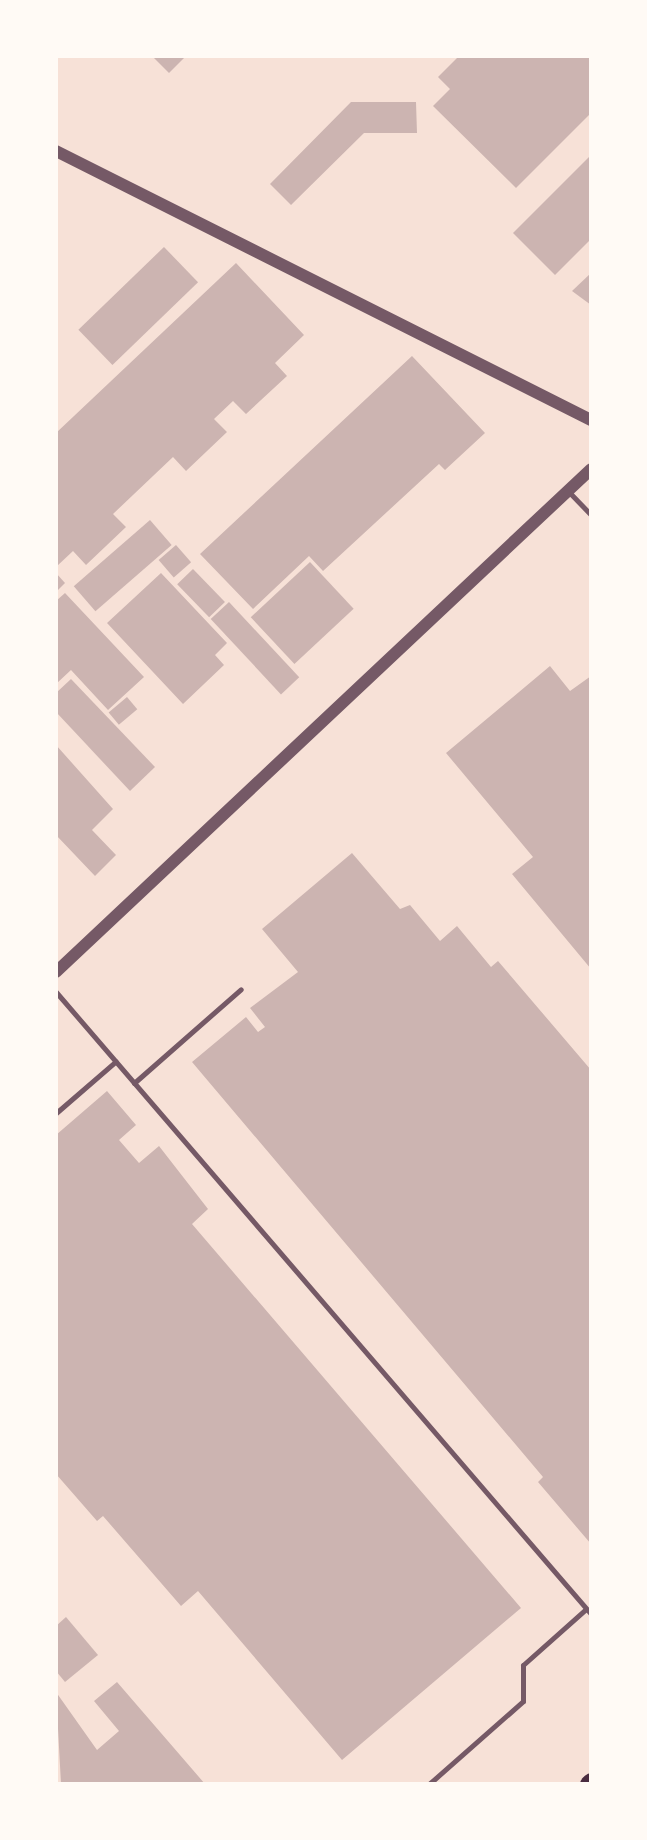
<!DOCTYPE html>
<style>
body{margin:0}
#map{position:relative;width:647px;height:1840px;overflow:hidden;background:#f7e1d7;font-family:Karla,sans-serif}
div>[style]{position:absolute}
.building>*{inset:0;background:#ccb4b1;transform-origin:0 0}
.service>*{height:5px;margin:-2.5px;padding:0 2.5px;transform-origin:2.5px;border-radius:2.5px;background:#755966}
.tertiary>*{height:12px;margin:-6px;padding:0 6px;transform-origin:6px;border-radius:6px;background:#755966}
.trunk>*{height:19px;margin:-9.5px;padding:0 9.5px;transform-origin:9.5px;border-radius:9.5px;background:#4a2c40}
span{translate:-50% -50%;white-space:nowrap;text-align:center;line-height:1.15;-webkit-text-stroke:6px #fffaf5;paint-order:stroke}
.frame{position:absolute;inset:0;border:58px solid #fffaf5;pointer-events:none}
</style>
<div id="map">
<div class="building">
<div style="clip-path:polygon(152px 56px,186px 56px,169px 73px)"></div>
<div style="clip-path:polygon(459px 56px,591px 56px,591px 113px,516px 188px,433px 106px,450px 89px,438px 77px)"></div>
<div style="clip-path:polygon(351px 102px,416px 102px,417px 133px,364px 133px,291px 205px,270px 184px)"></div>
<div style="clip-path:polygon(591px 155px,591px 239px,555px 275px,513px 233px)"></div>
<div style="left:164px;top:247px;width:49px;height:119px;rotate:46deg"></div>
<div style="clip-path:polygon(236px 263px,304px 335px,275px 363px,287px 376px,246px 414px,233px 401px,214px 419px,227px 432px,186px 471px,173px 457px,113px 514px,126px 527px,86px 565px,73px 551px,56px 567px,56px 433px)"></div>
<div style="clip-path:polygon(591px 273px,591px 305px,572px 291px)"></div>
<div style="clip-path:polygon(412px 356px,485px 433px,445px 470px,439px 464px,323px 571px,309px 556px,253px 609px,200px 554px)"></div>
<div style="left:150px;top:520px;width:33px;height:101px;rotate:49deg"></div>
<div style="left:176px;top:545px;width:23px;height:23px;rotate:49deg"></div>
<div style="left:310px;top:562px;width:64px;height:81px;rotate:47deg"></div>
<div style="left:193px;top:569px;width:46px;height:22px;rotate:46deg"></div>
<div style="clip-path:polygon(56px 573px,65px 583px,56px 592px)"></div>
<div style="clip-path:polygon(161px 573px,227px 643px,215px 655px,224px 665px,183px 704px,107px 623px)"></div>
<div style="clip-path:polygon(65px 593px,144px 677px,108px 710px,71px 670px,56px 684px,56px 601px)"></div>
<div style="left:229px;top:602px;width:103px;height:25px;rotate:47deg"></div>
<div style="clip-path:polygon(550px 666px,570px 691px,591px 676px,591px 969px,512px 874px,533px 857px,446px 753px)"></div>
<div style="clip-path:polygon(71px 679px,155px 767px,130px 791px,56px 712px,56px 693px)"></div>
<div style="left:127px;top:697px;width:16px;height:24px;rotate:50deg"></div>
<div style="clip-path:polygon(56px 745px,113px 809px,92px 830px,116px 855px,95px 876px,56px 835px)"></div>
<div style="clip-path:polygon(352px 853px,400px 909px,410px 905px,440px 941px,457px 926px,491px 967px,498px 961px,591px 1070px,591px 1544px,538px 1482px,543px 1477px,192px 1062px,246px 1017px,258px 1032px,265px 1027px,250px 1008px,298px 972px,262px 929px)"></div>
<div style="clip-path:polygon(107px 1091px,136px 1125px,119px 1140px,139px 1163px,159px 1146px,208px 1209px,192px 1224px,521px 1608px,342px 1760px,198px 1591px,181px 1606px,103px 1516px,97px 1521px,56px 1474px,56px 1135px)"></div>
<div style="clip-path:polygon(66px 1617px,98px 1655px,65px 1682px,56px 1671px,56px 1626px)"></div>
<div style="clip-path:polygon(117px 1682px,205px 1784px,61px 1784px,56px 1692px,97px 1750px,119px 1731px,94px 1701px)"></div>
</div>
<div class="service">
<div style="left:568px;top:491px;width:33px;rotate:46deg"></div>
<div style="left:56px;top:992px;width:820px;rotate:49.3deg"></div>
<div style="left:134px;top:1083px;width:142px;rotate:-41.3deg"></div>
<div style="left:56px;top:1113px;width:79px;rotate:-40.9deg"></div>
<div style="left:429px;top:1784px;width:125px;rotate:-41.4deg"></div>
<div style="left:523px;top:1701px;width:36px;rotate:-90deg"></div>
<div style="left:523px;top:1665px;width:84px;rotate:-41.6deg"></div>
</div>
<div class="tertiary">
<div style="left:56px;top:151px;width:599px;rotate:26.69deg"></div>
<div style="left:56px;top:972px;width:734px;rotate:-43.23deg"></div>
</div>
<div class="trunk">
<div style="left:589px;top:1784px;width:3px;rotate:-45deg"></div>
</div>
<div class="frame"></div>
</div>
